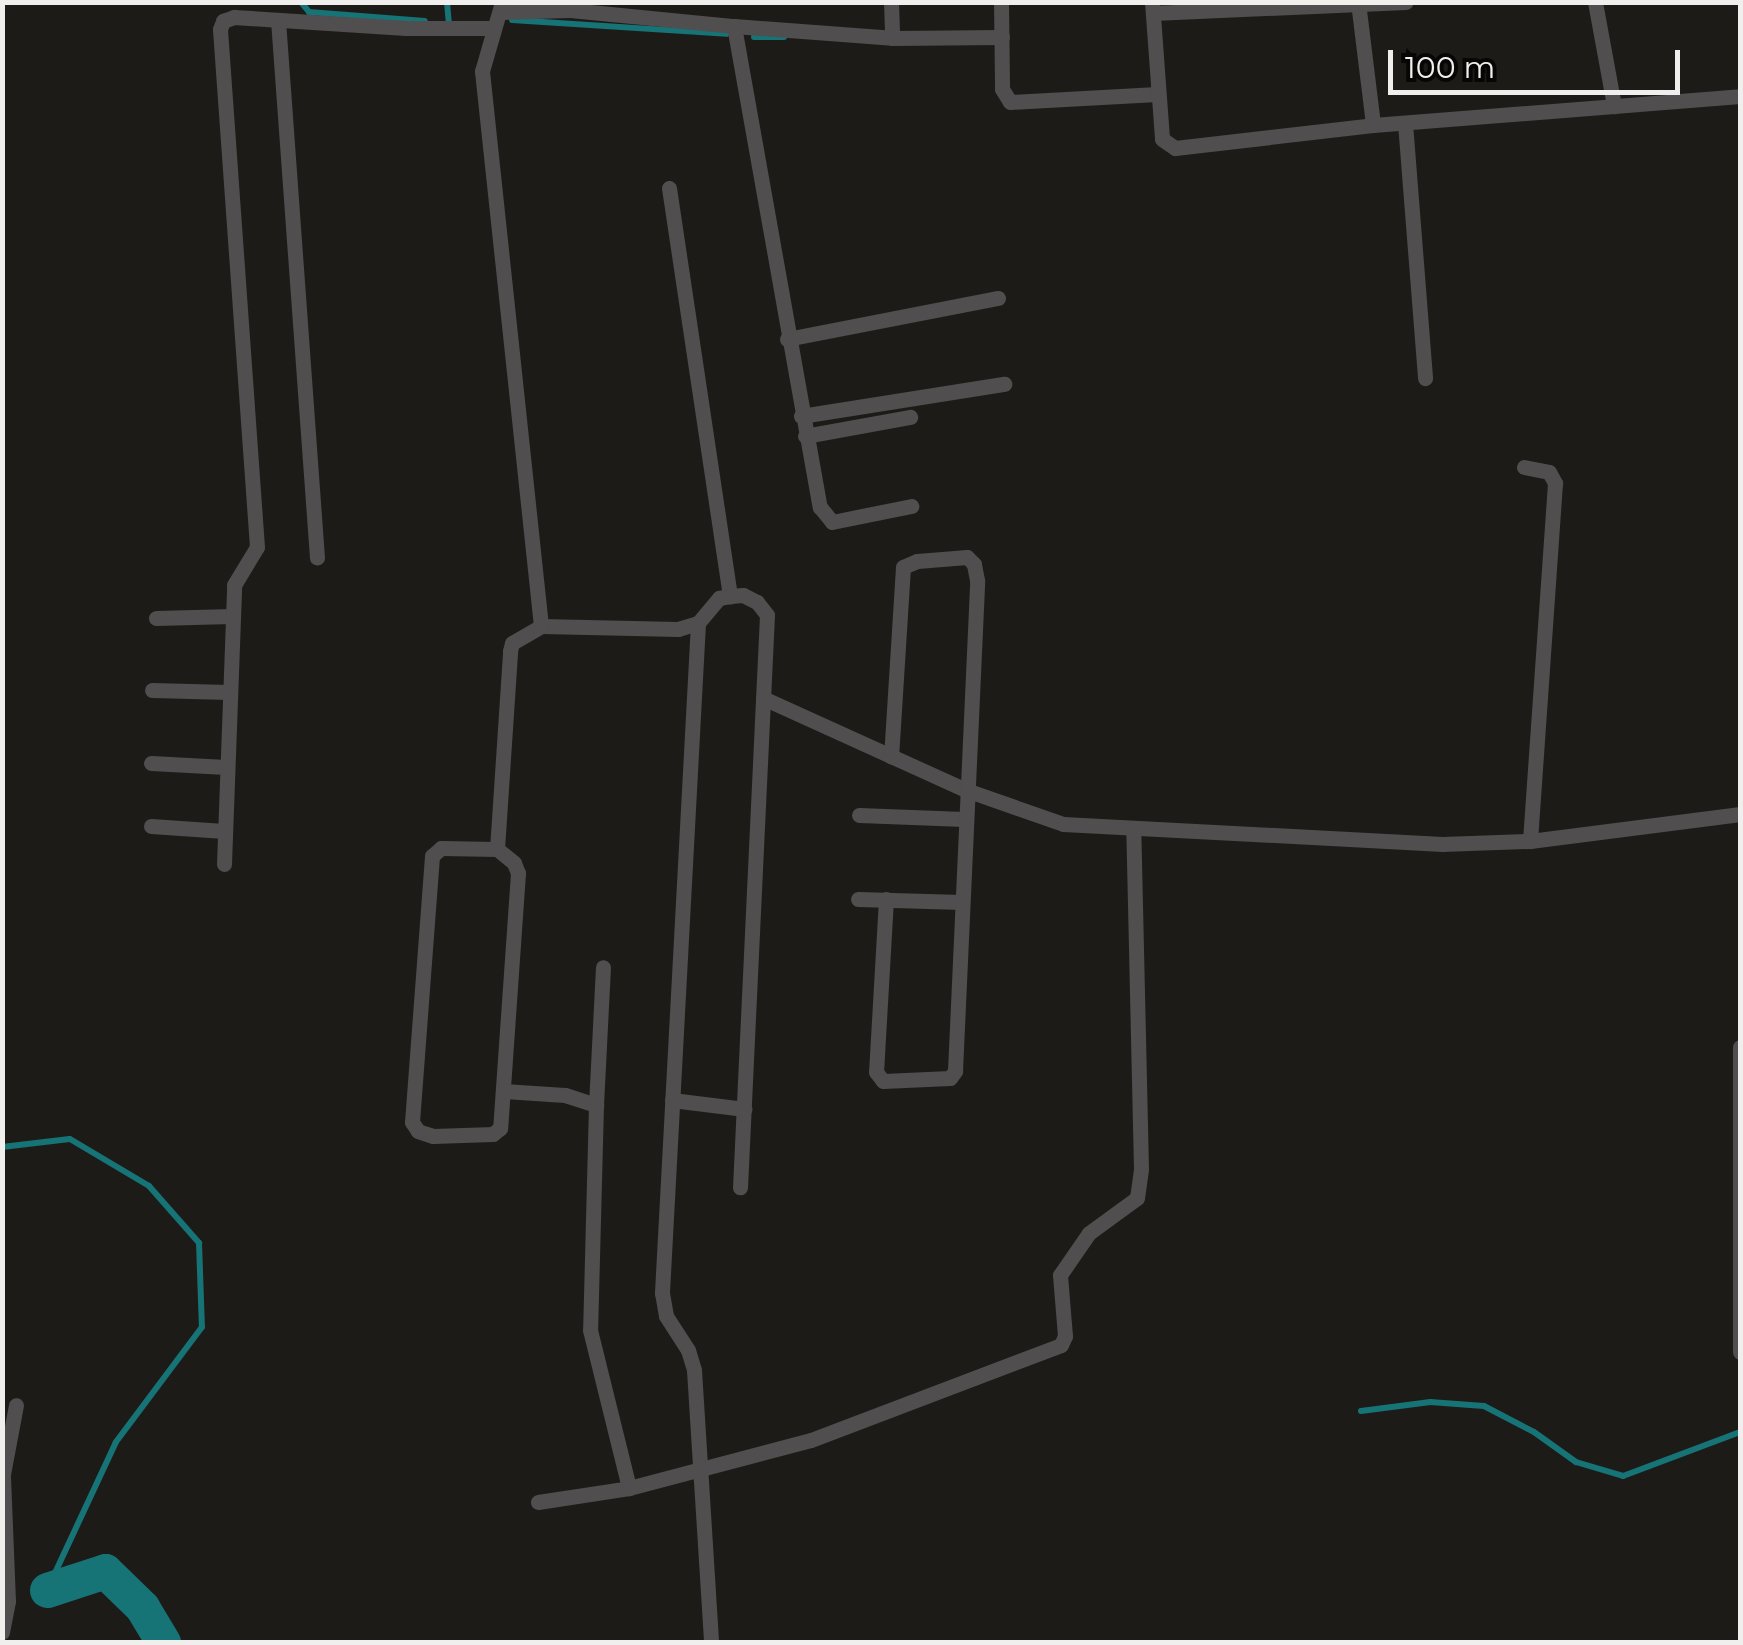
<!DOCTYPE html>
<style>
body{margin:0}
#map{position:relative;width:1743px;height:1645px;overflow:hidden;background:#1d1b18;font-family:Montserrat,sans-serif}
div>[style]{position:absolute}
.stream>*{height:6px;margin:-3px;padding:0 3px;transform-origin:3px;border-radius:3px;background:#167376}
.river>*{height:35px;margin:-17.5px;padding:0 17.5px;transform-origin:17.5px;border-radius:17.5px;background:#167376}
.street>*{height:15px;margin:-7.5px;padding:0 7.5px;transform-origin:7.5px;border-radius:7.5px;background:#504e4e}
span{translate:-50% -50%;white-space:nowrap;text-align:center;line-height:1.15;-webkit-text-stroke:10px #070605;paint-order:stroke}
.frame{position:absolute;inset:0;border:5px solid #f1efed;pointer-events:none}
.scale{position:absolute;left:1388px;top:50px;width:292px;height:45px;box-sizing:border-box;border:5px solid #f1efed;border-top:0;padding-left:12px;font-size:30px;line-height:35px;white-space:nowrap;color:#f1efed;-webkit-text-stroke:8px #070605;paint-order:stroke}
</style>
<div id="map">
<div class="stream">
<div style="left:301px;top:2px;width:13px;rotate:51deg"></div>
<div style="left:309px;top:12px;width:116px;rotate:4.4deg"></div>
<div style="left:447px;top:2px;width:22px;rotate:85deg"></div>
<div style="left:512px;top:20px;width:215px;rotate:3.7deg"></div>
<div style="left:754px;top:37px;width:30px"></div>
<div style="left:2px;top:1147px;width:68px;rotate:-6.7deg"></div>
<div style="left:70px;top:1139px;width:92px;rotate:30.7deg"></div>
<div style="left:149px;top:1186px;width:76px;rotate:48.7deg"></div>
<div style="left:199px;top:1243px;width:84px;rotate:88deg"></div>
<div style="left:202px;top:1327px;width:144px;rotate:126.8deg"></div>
<div style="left:116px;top:1442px;width:163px;rotate:115deg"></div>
<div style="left:1361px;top:1411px;width:70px;rotate:-7.4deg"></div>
<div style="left:1430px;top:1402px;width:54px;rotate:4.2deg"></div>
<div style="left:1484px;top:1406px;width:56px;rotate:27.5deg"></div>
<div style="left:1534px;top:1432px;width:52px;rotate:35.5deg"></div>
<div style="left:1576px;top:1462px;width:49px;rotate:16.6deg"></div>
<div style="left:1623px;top:1476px;width:125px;rotate:-20.6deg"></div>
</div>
<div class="river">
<div style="left:47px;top:1590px;width:61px;rotate:-18.1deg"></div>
<div style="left:105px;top:1571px;width:52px;rotate:44.2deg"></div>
<div style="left:142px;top:1607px;width:41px;rotate:59deg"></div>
</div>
<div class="street">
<div style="left:570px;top:2px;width:8px;rotate:90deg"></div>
<div style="left:570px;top:10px;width:165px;rotate:5.6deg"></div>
<div style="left:734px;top:26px;width:158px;rotate:4.3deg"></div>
<div style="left:892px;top:38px;width:110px;rotate:-0.5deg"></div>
<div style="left:891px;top:2px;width:36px;rotate:88deg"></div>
<div style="left:1001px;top:2px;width:87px;rotate:89.3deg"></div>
<div style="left:1002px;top:89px;width:15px;rotate:58deg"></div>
<div style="left:1010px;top:102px;width:147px;rotate:-3.1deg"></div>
<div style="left:1152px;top:2px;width:137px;rotate:85.8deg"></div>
<div style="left:1162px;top:139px;width:16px;rotate:35deg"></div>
<div style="left:1175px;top:148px;width:199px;rotate:-6.6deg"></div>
<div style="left:1373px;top:125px;width:368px;rotate:-4.5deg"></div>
<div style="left:1358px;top:2px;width:124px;rotate:83deg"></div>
<div style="left:1595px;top:2px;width:106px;rotate:79.6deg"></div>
<div style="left:502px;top:12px;width:68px;rotate:-1.7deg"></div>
<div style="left:1153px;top:13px;width:253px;rotate:-2.5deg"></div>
<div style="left:278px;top:20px;width:539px;rotate:85.85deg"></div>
<div style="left:734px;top:26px;width:489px;rotate:79.9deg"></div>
<div style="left:820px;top:507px;width:19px;rotate:51deg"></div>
<div style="left:832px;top:522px;width:81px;rotate:-11.4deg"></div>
<div style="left:1405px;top:123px;width:256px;rotate:85.5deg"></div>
<div style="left:669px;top:188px;width:413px;rotate:81.5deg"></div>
<div style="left:787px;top:339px;width:215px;rotate:-11deg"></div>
<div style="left:801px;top:416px;width:206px;rotate:-9deg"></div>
<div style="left:805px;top:436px;width:107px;rotate:-10.3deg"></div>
<div style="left:1524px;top:467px;width:25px;rotate:11deg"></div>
<div style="left:1549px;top:472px;width:13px;rotate:61deg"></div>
<div style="left:1555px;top:483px;width:359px;rotate:94deg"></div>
<div style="left:156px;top:618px;width:76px;rotate:-1.5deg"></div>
<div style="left:698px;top:623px;width:671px;rotate:93.08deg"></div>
<div style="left:662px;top:1293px;width:23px;rotate:80deg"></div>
<div style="left:666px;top:1316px;width:40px;rotate:57.1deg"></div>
<div style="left:688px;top:1350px;width:21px;rotate:73deg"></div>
<div style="left:694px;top:1370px;width:273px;rotate:86.4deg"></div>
<div style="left:541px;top:626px;width:137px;rotate:1.3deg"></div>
<div style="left:678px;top:629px;width:21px;rotate:-17deg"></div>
<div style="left:698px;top:623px;width:33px;rotate:-50deg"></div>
<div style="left:719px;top:598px;width:11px;rotate:-10deg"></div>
<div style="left:730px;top:596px;width:13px;rotate:-4deg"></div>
<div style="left:743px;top:595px;width:16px;rotate:27deg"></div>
<div style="left:757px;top:602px;width:16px;rotate:52deg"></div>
<div style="left:767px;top:615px;width:573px;rotate:92.7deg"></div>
<div style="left:152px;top:690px;width:77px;rotate:1.5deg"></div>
<div style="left:763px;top:698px;width:223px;rotate:24.4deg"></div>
<div style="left:966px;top:790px;width:103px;rotate:19.3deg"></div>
<div style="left:1063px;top:824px;width:380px;rotate:3deg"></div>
<div style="left:1442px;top:844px;width:88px;rotate:-2deg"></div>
<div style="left:1530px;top:841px;width:212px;rotate:-7.3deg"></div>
<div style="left:151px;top:763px;width:75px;rotate:3.1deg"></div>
<div style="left:859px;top:815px;width:105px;rotate:2.2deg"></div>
<div style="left:151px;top:826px;width:73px;rotate:3.9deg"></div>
<div style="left:441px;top:848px;width:56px;rotate:1deg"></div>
<div style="left:497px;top:849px;width:22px;rotate:39deg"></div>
<div style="left:514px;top:863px;width:11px;rotate:68deg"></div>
<div style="left:518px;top:873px;width:256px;rotate:94deg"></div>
<div style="left:500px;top:1128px;width:9px;rotate:139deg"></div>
<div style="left:493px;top:1134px;width:60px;rotate:178.1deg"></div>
<div style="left:433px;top:1136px;width:16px;rotate:-162deg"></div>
<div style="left:418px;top:1131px;width:11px;rotate:-124deg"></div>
<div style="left:412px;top:1122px;width:267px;rotate:-85.7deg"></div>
<div style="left:432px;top:856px;width:12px;rotate:-42deg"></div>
<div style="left:497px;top:849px;width:198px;rotate:-86.2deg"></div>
<div style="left:510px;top:651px;width:8px;rotate:-76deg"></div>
<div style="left:512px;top:643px;width:34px;rotate:-30deg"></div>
<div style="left:541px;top:626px;width:558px;rotate:-96.07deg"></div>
<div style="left:482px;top:71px;width:72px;rotate:-73.8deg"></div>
<div style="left:224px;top:864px;width:279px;rotate:-87.9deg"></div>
<div style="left:234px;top:585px;width:44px;rotate:-58.8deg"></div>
<div style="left:257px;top:547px;width:519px;rotate:-94.09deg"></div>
<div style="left:220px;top:29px;width:9px;rotate:-69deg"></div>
<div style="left:223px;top:21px;width:12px;rotate:-20deg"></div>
<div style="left:234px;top:17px;width:172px;rotate:3.7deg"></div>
<div style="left:406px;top:28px;width:88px"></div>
<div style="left:858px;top:899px;width:104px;rotate:1.7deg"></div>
<div style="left:886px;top:899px;width:173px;rotate:93.3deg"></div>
<div style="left:876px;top:1072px;width:11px;rotate:52deg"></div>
<div style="left:883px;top:1081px;width:67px;rotate:-2.6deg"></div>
<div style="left:950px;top:1078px;width:9px;rotate:-54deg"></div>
<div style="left:955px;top:1071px;width:491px;rotate:-87.4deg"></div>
<div style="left:977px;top:580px;width:16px;rotate:-101deg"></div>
<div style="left:974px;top:564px;width:10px;rotate:-135deg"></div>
<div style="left:967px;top:557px;width:50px;rotate:175.4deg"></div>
<div style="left:917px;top:561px;width:15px;rotate:157deg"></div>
<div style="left:903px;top:567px;width:190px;rotate:93.6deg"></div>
<div style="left:1740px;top:1047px;width:305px;rotate:90deg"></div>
<div style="left:503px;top:1091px;width:62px;rotate:3.7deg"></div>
<div style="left:565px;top:1095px;width:33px;rotate:18deg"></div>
<div style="left:596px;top:1105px;width:225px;rotate:91.5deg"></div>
<div style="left:590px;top:1330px;width:163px;rotate:76.1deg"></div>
<div style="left:672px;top:1100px;width:73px;rotate:7.1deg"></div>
<div style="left:596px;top:1105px;width:138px;rotate:-87.1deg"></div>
<div style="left:538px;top:1502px;width:92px;rotate:-8.7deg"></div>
<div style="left:629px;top:1488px;width:188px;rotate:-14.8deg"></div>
<div style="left:811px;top:1440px;width:267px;rotate:-20.8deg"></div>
<div style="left:1061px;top:1345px;width:10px;rotate:-66deg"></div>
<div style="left:1065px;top:1336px;width:61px;rotate:-94.7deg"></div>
<div style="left:1060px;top:1275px;width:51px;rotate:-55.4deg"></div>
<div style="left:1089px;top:1233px;width:59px;rotate:-36.1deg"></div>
<div style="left:1137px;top:1198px;width:29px;rotate:-82deg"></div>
<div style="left:1141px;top:1169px;width:340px;rotate:-91.3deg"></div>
<div style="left:2px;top:1632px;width:32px;rotate:-79deg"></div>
<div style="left:8px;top:1601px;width:127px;rotate:-92.3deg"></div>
<div style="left:3px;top:1474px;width:70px;rotate:-79.3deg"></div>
</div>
<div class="frame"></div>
<div class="scale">100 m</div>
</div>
